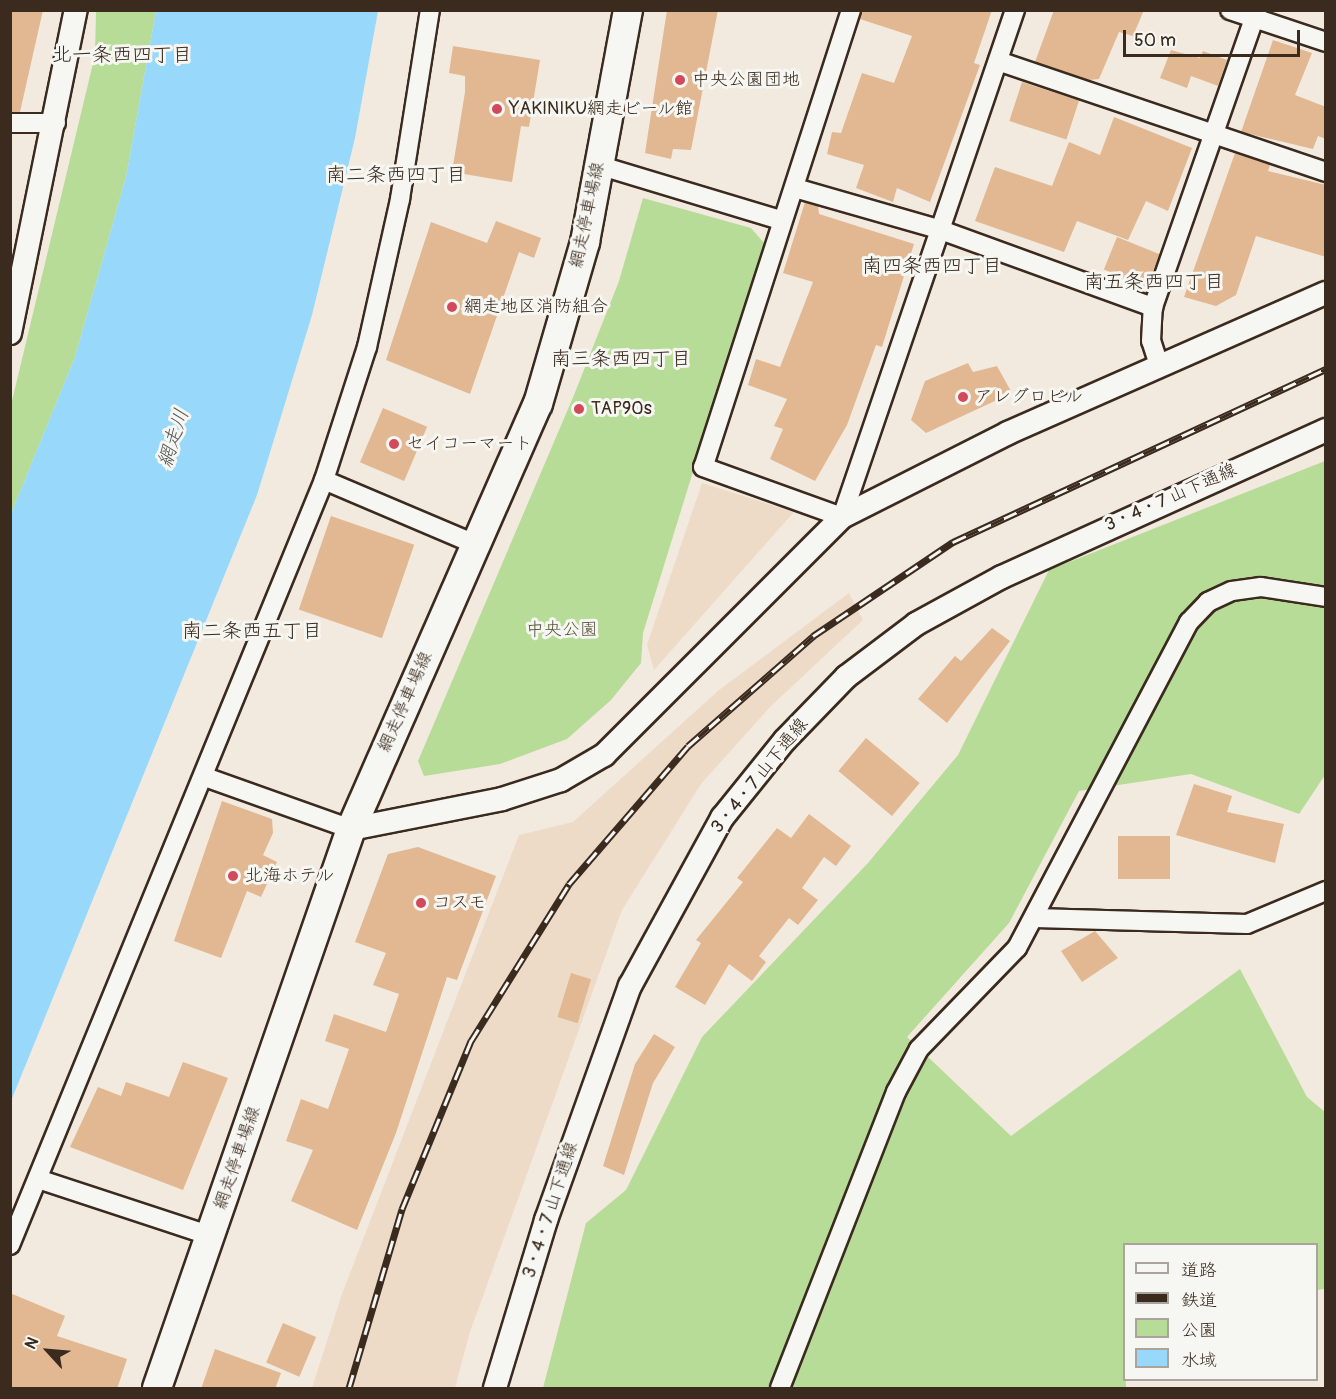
<!DOCTYPE html>
<meta charset="utf-8">
<style>
body{margin:0}
#map{position:relative;width:1336px;height:1399px;overflow:hidden;background:#f2eadf;font-family:Pangolin,"Klee One",sans-serif}
div>[style]{position:absolute}
.built>*{inset:0;background:#eddbc8}
.green>*{inset:0;background:#b6dc97}
.water>*{inset:0;background:#98d8fa}
.building>*{inset:0;background:#e1b891;transform-origin:0 0}
.roads{filter:drop-shadow(2px 0 #3b2a1e) drop-shadow(-2px 0 #3b2a1e) drop-shadow(0 2px #3b2a1e) drop-shadow(0 -2px #3b2a1e)}
.minor>*{height:18px;margin:-9px;padding:0 9px;transform-origin:9px;border-radius:9px;background:#f6f6f2}
.tertiary>*{height:22px;margin:-11px;padding:0 11px;transform-origin:11px;border-radius:11px;background:#f6f6f2}
.primary>*{height:28px;margin:-14px;padding:0 14px;transform-origin:14px;border-radius:14px;background:#f6f6f2}
.rail>*{height:7px;margin-top:-3.5px;transform-origin:0;background:repeating-linear-gradient(90deg,#f6f6f2 0 14px,#3b2a1e 0 28px);box-sizing:border-box;border-block:2px solid #3b2a1e}
.dots>*{width:16px;height:16px;translate:-50% -50%;box-sizing:border-box;border:3px solid #f6f6f2;border-radius:50%}
span{translate:-50% -50%;white-space:nowrap;text-align:center;line-height:1.15;-webkit-text-stroke:6px #f6f6f2;paint-order:stroke}
.poi-label{font-size:18px;color:#3b2a1e}
.left{translate:0 -50%;text-align:left}
.street-label{font-size:18px;color:#3b2a1e}
.park-label{font-size:18px;color:#5a563c}
.neighbourhood-label{font-size:20px;color:#3b2a1e}
.water-label{font-size:20px;color:#525655;font-style:italic}
.frame{position:absolute;inset:0;border:12px solid #3b2a1e;pointer-events:none}
.legend{position:absolute;left:1123px;top:1243px;width:195px;height:138px;box-sizing:border-box;background:#f6f6f2;border:2px solid #aba49d;margin:0;padding:8px 10px;list-style:none;font-size:18px;color:#3b2a1e}
.legend li{display:flex;align-items:center;gap:12px;height:30px}
.legend b{width:30px;border:2px solid #aba49d}
.north{position:absolute;left:18px;top:1321px;width:60px;height:60px;-webkit-text-stroke:4px #f6f6f2;paint-order:stroke;rotate:296deg;font-size:16px;font-weight:700;line-height:24px;text-align:center;color:#3b2a1e}
.north::after{content:'';display:block;margin:auto;width:21px;height:27px;background:#3b2a1e;clip-path:polygon(50% 0,100% 100%,50% 72%,0 100%)}
.scale{position:absolute;left:1123px;top:30px;width:177px;height:27px;box-sizing:border-box;border:3px solid #3b2a1e;border-top:0;padding-left:8px;font-size:18px;line-height:21px;white-space:nowrap;color:#3b2a1e;-webkit-text-stroke:4px #f6f6f2;paint-order:stroke}
</style>
<div id="map">
<div class="built">
<div style="clip-path:polygon(702px 483px,794px 512px,654px 670px,647px 645px)"></div>
<div style="clip-path:polygon(849px 593px,863px 620px,770px 707px,701px 784px,622px 910px,469px 1335px,455px 1388px,312px 1388px,342px 1294px,519px 835px,573px 822px,719px 690px)"></div>
</div>
<div class="green">
<div style="clip-path:polygon(96px 11px,156px 11px,126px 177px,75px 357px,11px 514px,11px 405px,95px 55px)"></div>
<div style="clip-path:polygon(643px 198px,751px 228px,764px 243px,643px 633px,641px 663px,611px 700px,567px 739px,500px 764px,424px 776px,418px 761px,574px 395px,619px 281px)"></div>
<div style="clip-path:polygon(1325px 461px,1325px 775px,1299px 814px,1191px 774px,1079px 791px,1009px 923px,907px 1037px,1011px 1136px,1240px 969px,1307px 1097px,1325px 1112px,1325px 1289px,1317px 1290px,1316px 1244px,1124px 1244px,1126px 1388px,543px 1388px,586px 1223px,626px 1190px,702px 1037px,868px 863px,958px 755px,1049px 570px)"></div>
</div>
<div class="water">
<div style="clip-path:polygon(156px 11px,378px 11px,355px 138px,312px 315px,257px 495px,11px 1101px,11px 514px,75px 357px,126px 177px)"></div>
</div>
<div class="building">
<div style="clip-path:polygon(10px 10px,43px 10px,20px 112px,10px 112px)"></div>
<div style="clip-path:polygon(667px 10px,718px 10px,691px 150px,673px 149px,671px 159px,645px 153px)"></div>
<div style="clip-path:polygon(862px 10px,992px 10px,974px 63px,980px 65px,930px 202px,897px 188px,893px 202px,856px 188px,864px 165px,827px 154px,832px 132px,841px 133px,862px 73px,894px 83px,912px 36px,860px 19px)"></div>
<div style="clip-path:polygon(1054px 10px,1144px 10px,1133px 36px,1119px 32px,1099px 79px,1089px 80px,1035px 62px)"></div>
<div style="clip-path:polygon(1273px 40px,1312px 53px,1295px 95px,1326px 107px,1326px 139px,1318px 136px,1313px 149px,1241px 132px)"></div>
<div style="clip-path:polygon(453px 46px,540px 60px,529px 127px,521px 126px,512px 182px,452px 172px,465px 92px,465px 76px,449px 73px)"></div>
<div style="clip-path:polygon(1171px 50px,1200px 58px,1203px 51px,1227px 60px,1218px 86px,1191px 76px,1187px 88px,1160px 78px)"></div>
<div style="left:1022px;top:82px;width:60px;height:41px;rotate:18deg"></div>
<div style="clip-path:polygon(1114px 117px,1192px 148px,1168px 211px,1146px 201px,1128px 240px,1077px 221px,1064px 252px,975px 221px,995px 167px,1052px 186px,1069px 142px,1100px 155px)"></div>
<div style="clip-path:polygon(1235px 153px,1270px 165px,1268px 171px,1326px 185px,1326px 257px,1256px 236px,1236px 295px,1216px 306px,1184px 297px)"></div>
<div style="clip-path:polygon(805px 202px,818px 206px,819px 214px,914px 244px,882px 347px,876px 345px,847px 425px,815px 481px,770px 459px,783px 429px,774px 426px,787px 399px,748px 385px,756px 359px,780px 367px,813px 282px,783px 273px)"></div>
<div style="clip-path:polygon(496px 221px,541px 238px,534px 258px,519px 252px,470px 394px,386px 360px,431px 222px,487px 243px)"></div>
<div style="left:1117px;top:237px;width:46px;height:35px;rotate:22deg"></div>
<div style="clip-path:polygon(968px 363px,973px 372px,997px 366px,1012px 393px,926px 433px,911px 420px,925px 381px)"></div>
<div style="left:383px;top:408px;width:48px;height:59px;rotate:23deg"></div>
<div style="left:331px;top:516px;width:88px;height:99px;rotate:19deg"></div>
<div style="clip-path:polygon(992px 628px,1010px 641px,947px 723px,918px 699px,955px 656px,961px 661px)"></div>
<div style="left:866px;top:738px;width:70px;height:43px;rotate:40deg"></div>
<div style="clip-path:polygon(1194px 784px,1232px 796px,1227px 812px,1284px 824px,1275px 863px,1176px 835px)"></div>
<div style="clip-path:polygon(222px 801px,272px 819px,273px 833px,263px 855px,277px 862px,261px 897px,247px 891px,221px 958px,174px 941px)"></div>
<div style="clip-path:polygon(809px 814px,851px 846px,836px 866px,824px 857px,802px 888px,818px 900px,798px 925px,789px 918px,759px 956px,766px 962px,752px 981px,729px 964px,705px 1005px,675px 987px,701px 943px,696px 940px,743px 882px,737px 878px,777px 828px,791px 838px)"></div>
<div style="left:1118px;top:836px;width:52px;height:43px"></div>
<div style="clip-path:polygon(418px 847px,496px 876px,457px 980px,447px 977px,396px 1133px,357px 1230px,291px 1201px,313px 1150px,286px 1141px,301px 1099px,328px 1109px,349px 1049px,325px 1041px,334px 1014px,386px 1032px,399px 994px,373px 985px,386px 953px,355px 942px,388px 854px)"></div>
<div style="clip-path:polygon(1095px 931px,1118px 958px,1082px 982px,1061px 951px)"></div>
<div style="left:571px;top:973px;width:21px;height:46px;rotate:17deg"></div>
<div style="clip-path:polygon(654px 1034px,675px 1047px,653px 1083px,624px 1175px,603px 1166px,635px 1064px)"></div>
<div style="clip-path:polygon(183px 1062px,228px 1078px,183px 1190px,70px 1147px,98px 1087px,121px 1096px,126px 1082px,169px 1097px)"></div>
<div style="clip-path:polygon(10px 1293px,65px 1316px,57px 1336px,127px 1359px,117px 1389px,10px 1389px)"></div>
<div style="left:283px;top:1323px;width:36px;height:43px;rotate:23deg"></div>
<div style="clip-path:polygon(215px 1349px,281px 1373px,275px 1389px,201px 1389px)"></div>
</div>
<div class="roads">
<div class="minor">
<div style="left:851px;top:10px;width:480px;rotate:107.9deg"></div>
<div style="left:703px;top:467px;width:148px;rotate:19.8deg"></div>
<div style="left:842px;top:517px;width:536px;rotate:-71.16deg"></div>
<div style="left:1230px;top:10px;width:101px;rotate:18.4deg"></div>
<div style="left:998px;top:61px;width:346px;rotate:18.7deg"></div>
<div style="left:10px;top:123px;width:46px"></div>
<div style="left:598px;top:165px;width:190px;rotate:16.8deg"></div>
<div style="left:795px;top:188px;width:152px;rotate:16deg"></div>
<div style="left:941px;top:230px;width:226px;rotate:20deg"></div>
<div style="left:1159px;top:365px;width:25px;rotate:-108deg"></div>
<div style="left:1151px;top:341px;width:34px;rotate:-87deg"></div>
<div style="left:1153px;top:307px;width:315px;rotate:-70.7deg"></div>
<div style="left:324px;top:480px;width:164px;rotate:23deg"></div>
<div style="left:205px;top:777px;width:155px;rotate:19.6deg"></div>
<div style="left:1035px;top:918px;width:212px;rotate:1.6deg"></div>
<div style="left:1247px;top:924px;width:86px;rotate:-22.7deg"></div>
<div style="left:38px;top:1179px;width:182px;rotate:18.2deg"></div>
<div style="left:10px;top:1245px;width:827px;rotate:-67.68deg"></div>
<div style="left:324px;top:480px;width:140px;rotate:-72.1deg"></div>
<div style="left:367px;top:347px;width:152px;rotate:-77.4deg"></div>
<div style="left:400px;top:199px;width:191px;rotate:-81deg"></div>
<div style="left:780px;top:1388px;width:318px;rotate:-68.6deg"></div>
<div style="left:896px;top:1092px;width:49px;rotate:-61.9deg"></div>
<div style="left:919px;top:1049px;width:141px;rotate:-45.9deg"></div>
<div style="left:1017px;top:948px;width:369px;rotate:-62.2deg"></div>
<div style="left:1189px;top:622px;width:28px;rotate:-46deg"></div>
<div style="left:1208px;top:602px;width:26px;rotate:-25deg"></div>
<div style="left:1232px;top:591px;width:29px;rotate:-8deg"></div>
<div style="left:1261px;top:587px;width:66px;rotate:8.7deg"></div>
</div>
<div class="tertiary">
<div style="left:10px;top:333px;width:330px;rotate:-78.5deg"></div>
<div style="left:351px;top:829px;width:154px;rotate:-11.2deg"></div>
<div style="left:502px;top:799px;width:62px;rotate:-17.9deg"></div>
<div style="left:561px;top:780px;width:50px;rotate:-30.2deg"></div>
<div style="left:604px;top:755px;width:337px;rotate:-45deg"></div>
<div style="left:842px;top:517px;width:186px;rotate:-26.8deg"></div>
<div style="left:1008px;top:433px;width:347px;rotate:-23.8deg"></div>
<div style="left:495px;top:1388px;width:176px;rotate:-73.1deg"></div>
<div style="left:546px;top:1220px;width:249px;rotate:-70.3deg"></div>
<div style="left:630px;top:986px;width:192px;rotate:-61.3deg"></div>
<div style="left:722px;top:818px;width:100px;rotate:-51.1deg"></div>
<div style="left:785px;top:740px;width:88px;rotate:-45.9deg"></div>
<div style="left:846px;top:677px;width:88px;rotate:-37.1deg"></div>
<div style="left:916px;top:624px;width:98px;rotate:-28.7deg"></div>
<div style="left:1002px;top:577px;width:356px;rotate:-24.4deg"></div>
</div>
<div class="primary">
<div style="left:157px;top:1388px;width:592px;rotate:-70.86deg"></div>
<div style="left:351px;top:829px;width:464px;rotate:-66.3deg"></div>
<div style="left:538px;top:404px;width:169px;rotate:-73.8deg"></div>
<div style="left:585px;top:242px;width:236px;rotate:-79.5deg"></div>
</div>
</div>
<div class="rail">
<div style="left:349px;top:1388px;width:187px;rotate:-73.5deg"></div>
<div style="left:402px;top:1209px;width:182px;rotate:-67.7deg"></div>
<div style="left:471px;top:1041px;width:185px;rotate:-58deg"></div>
<div style="left:569px;top:884px;width:182px;rotate:-49.2deg"></div>
<div style="left:688px;top:746px;width:167px;rotate:-41.3deg"></div>
<div style="left:813px;top:636px;width:169px;rotate:-33.9deg"></div>
<div style="left:953px;top:542px;width:411px;rotate:-24.9deg"></div>
</div>
<div class="dots">
<div style="left:680px;top:80px;background:#d1495b"></div>
<div style="left:497px;top:109px;background:#d1495b"></div>
<div style="left:452px;top:307px;background:#d1495b"></div>
<div style="left:963px;top:397px;background:#d1495b"></div>
<div style="left:579px;top:409px;background:#d1495b"></div>
<div style="left:394px;top:444px;background:#d1495b"></div>
<div style="left:233px;top:876px;background:#d1495b"></div>
<div style="left:421px;top:903px;background:#d1495b"></div>
</div>
<div class="poi-label">
<span class="left" style="left:692px;top:80px">中央公園団地</span>
<span class="left" style="left:509px;top:109px">YAKINIKU網走ビール館</span>
<span class="left" style="left:464px;top:307px">網走地区消防組合</span>
<span class="left" style="left:975px;top:397px">アレグロビル</span>
<span class="left" style="left:591px;top:409px">TAP90s</span>
<span class="left" style="left:406px;top:444px">セイコーマート</span>
<span class="left" style="left:245px;top:876px">北海ホテル</span>
<span class="left" style="left:433px;top:903px">コスモ</span>
</div>
<div class="street-label">
<span style="left:588px;top:215px;rotate:-78deg">網走停車場線</span>
<span style="left:1171px;top:498px;rotate:-24deg">3・4・7 山下通線</span>
<span style="left:406px;top:702px;rotate:-66deg">網走停車場線</span>
<span style="left:760px;top:776px;rotate:-51deg">3・4・7 山下通線</span>
<span style="left:238px;top:1158px;rotate:-71deg">網走停車場線</span>
<span style="left:551px;top:1210px;rotate:-72deg">3・4・7 山下通線</span>
</div>
<div class="park-label">
<span style="left:562px;top:630px">中央公園</span>
</div>
<div class="neighbourhood-label">
<span style="left:122px;top:54px">北一条西四丁目</span>
<span style="left:396px;top:174px">南二条西四丁目</span>
<span style="left:932px;top:265px">南四条西四丁目</span>
<span style="left:1154px;top:281px">南五条西四丁目</span>
<span style="left:621px;top:358px">南三条西四丁目</span>
<span style="left:252px;top:630px">南二条西五丁目</span>
</div>
<div class="water-label">
<span style="left:173px;top:438px;rotate:-72deg">網走川</span>
</div>
<div class="frame"></div>
<ul class="legend">
<li><b style="height:8px;background:#f6f6f2"></b>道路</li>
<li><b style="height:8px;background:#3b2a1e"></b>鉄道</li>
<li><b style="height:16px;background:#b6dc97"></b>公園</li>
<li><b style="height:16px;background:#98d8fa"></b>水域</li>
</ul>
<div class="north">N</div>
<div class="scale">50 m</div>
</div>
